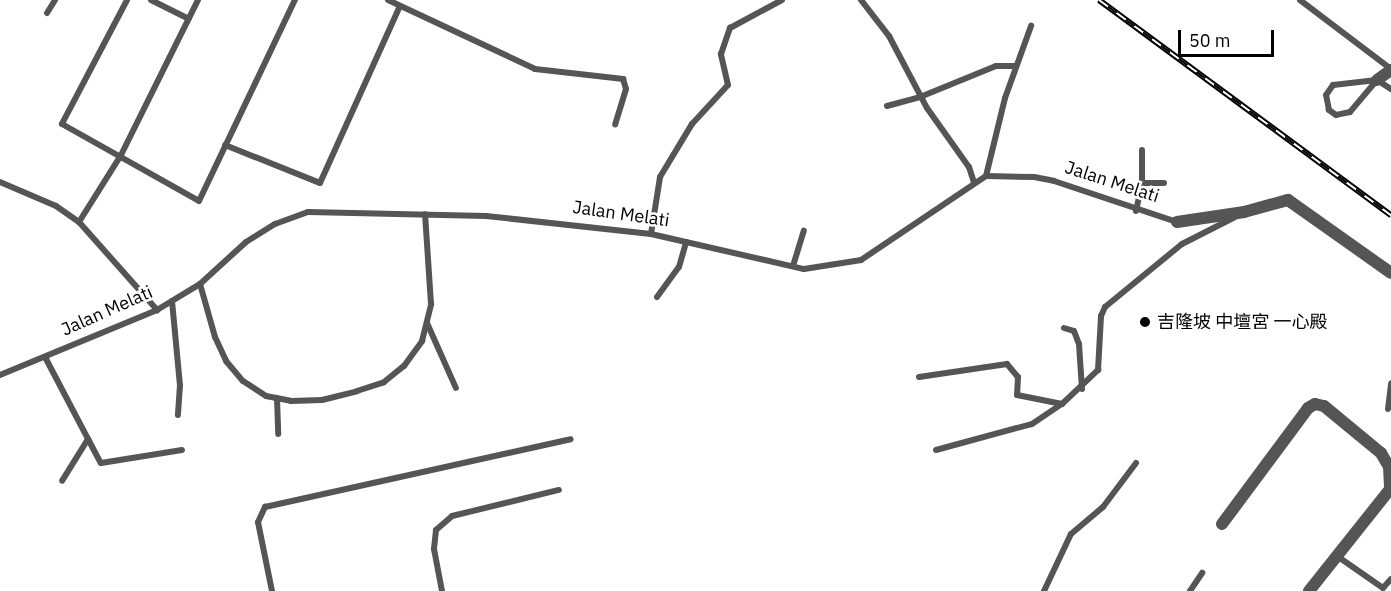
<!DOCTYPE html>
<meta charset="utf-8">
<style>
body{margin:0}
#map{position:relative;width:1391px;height:591px;overflow:hidden;background:#fff;font-family:"IBM Plex Sans","Noto Sans SC",sans-serif}
div>[style]{position:absolute}
.lane>*{height:6px;margin:-3px;padding:0 3px;transform-origin:3px;border-radius:3px;background:#555}
.street>*{height:12px;margin:-6px;padding:0 6px;transform-origin:6px;border-radius:6px;background:#555}
.rail>*{height:6px;margin-top:-3px;transform-origin:0;background:repeating-linear-gradient(90deg,#fff 0 11px,#000 0 22px);box-sizing:border-box;border-block:2px solid #000}
.dots>*{width:16px;height:16px;translate:-50% -50%;box-sizing:border-box;border:3px solid #fff;border-radius:50%}
span{translate:-50% -50%;white-space:nowrap;text-align:center;line-height:1.15;-webkit-text-stroke:5px #fff;paint-order:stroke}
.street-label{font-size:18px;color:#000}
.poi-label{font-size:18px;color:#000}
.left{translate:0 -50%;text-align:left}
.scale{position:absolute;left:1178px;top:30px;width:96px;height:27px;box-sizing:border-box;border:3px solid #000;border-top:0;padding-left:8px;font-size:18px;line-height:21px;white-space:nowrap;color:#000;-webkit-text-stroke:4px #fff;paint-order:stroke}
</style>
<div id="map">
<div class="lane">
<div style="left:127px;top:0;width:140px;rotate:117.7deg"></div>
<div style="left:62px;top:124px;width:157px;rotate:29.3deg"></div>
<div style="left:199px;top:201px;width:223px;rotate:-64.5deg"></div>
<div style="left:151px;top:0;width:42px;rotate:26.6deg"></div>
<div style="left:388px;top:0;width:162px;rotate:25.1deg"></div>
<div style="left:535px;top:69px;width:89px;rotate:6.5deg"></div>
<div style="left:623px;top:79px;width:10px;rotate:73deg"></div>
<div style="left:626px;top:89px;width:37px;rotate:107deg"></div>
<div style="left:861px;top:0;width:46px;rotate:52.1deg"></div>
<div style="left:889px;top:36px;width:81px;rotate:62.2deg"></div>
<div style="left:927px;top:108px;width:72px;rotate:54.6deg"></div>
<div style="left:969px;top:167px;width:16px;rotate:72deg"></div>
<div style="left:1300px;top:0;width:114px;rotate:37.2deg"></div>
<div style="left:47px;top:13px;width:15px;rotate:-58deg"></div>
<div style="left:1377px;top:80px;width:42px;rotate:130.2deg"></div>
<div style="left:1350px;top:112px;width:14px;rotate:168deg"></div>
<div style="left:1336px;top:115px;width:9px;rotate:-144deg"></div>
<div style="left:1329px;top:110px;width:15px;rotate:-101deg"></div>
<div style="left:1326px;top:95px;width:12px;rotate:-55deg"></div>
<div style="left:1333px;top:85px;width:44px;rotate:-6.5deg"></div>
<div style="left:1377px;top:80px;width:17px;rotate:33deg"></div>
<div style="left:887px;top:106px;width:34px;rotate:-15deg"></div>
<div style="left:920px;top:97px;width:82px;rotate:-22.2deg"></div>
<div style="left:996px;top:66px;width:20px"></div>
<div style="left:225px;top:145px;width:102px;rotate:21.8deg"></div>
<div style="left:320px;top:183px;width:194px;rotate:-65.7deg"></div>
<div style="left:986px;top:176px;width:80px;rotate:-76.3deg"></div>
<div style="left:1005px;top:98px;width:77px;rotate:-70.1deg"></div>
<div style="left:0;top:182px;width:61px;rotate:23.2deg"></div>
<div style="left:56px;top:206px;width:28px;rotate:35deg"></div>
<div style="left:79px;top:222px;width:118px;rotate:48.4deg"></div>
<div style="left:1142px;top:183px;width:22px"></div>
<div style="left:1136px;top:211px;width:29px;rotate:-78deg"></div>
<div style="left:1142px;top:183px;width:33px;rotate:-90deg"></div>
<div style="left:79px;top:222px;width:79px;rotate:-57.9deg"></div>
<div style="left:121px;top:155px;width:173px;rotate:-63.6deg"></div>
<div style="left:651px;top:234px;width:58px;rotate:-81deg"></div>
<div style="left:660px;top:177px;width:62px;rotate:-58.9deg"></div>
<div style="left:692px;top:124px;width:53px;rotate:-47.3deg"></div>
<div style="left:728px;top:85px;width:32px;rotate:-103deg"></div>
<div style="left:721px;top:54px;width:28px;rotate:-71deg"></div>
<div style="left:730px;top:28px;width:59px;rotate:-28.3deg"></div>
<div style="left:793px;top:266px;width:37px;rotate:-73deg"></div>
<div style="left:200px;top:284px;width:55px;rotate:74.2deg"></div>
<div style="left:215px;top:337px;width:26px;rotate:65deg"></div>
<div style="left:226px;top:361px;width:26px;rotate:50deg"></div>
<div style="left:243px;top:381px;width:27px;rotate:33deg"></div>
<div style="left:266px;top:396px;width:25px;rotate:11deg"></div>
<div style="left:291px;top:401px;width:31px;rotate:-2deg"></div>
<div style="left:322px;top:400px;width:36px;rotate:-14deg"></div>
<div style="left:357px;top:391px;width:28px;rotate:-18deg"></div>
<div style="left:384px;top:382px;width:26px;rotate:-39deg"></div>
<div style="left:404px;top:366px;width:31px;rotate:-54deg"></div>
<div style="left:422px;top:341px;width:38px;rotate:-76deg"></div>
<div style="left:431px;top:304px;width:90px;rotate:-93.8deg"></div>
<div style="left:657px;top:297px;width:37px;rotate:-54deg"></div>
<div style="left:679px;top:267px;width:26px;rotate:-74deg"></div>
<div style="left:172px;top:301px;width:84px;rotate:84.6deg"></div>
<div style="left:180px;top:385px;width:30px;rotate:94deg"></div>
<div style="left:427px;top:323px;width:71px;rotate:66deg"></div>
<div style="left:1064px;top:328px;width:10px;rotate:17deg"></div>
<div style="left:1074px;top:331px;width:14px;rotate:69deg"></div>
<div style="left:1079px;top:344px;width:45px;rotate:86.2deg"></div>
<div style="left:45px;top:357px;width:93px;rotate:62.3deg"></div>
<div style="left:88px;top:439px;width:49px;rotate:121.8deg"></div>
<div style="left:0;top:375px;width:170px;rotate:-22.5deg"></div>
<div style="left:157px;top:310px;width:50px;rotate:-31.2deg"></div>
<div style="left:200px;top:284px;width:62px;rotate:-42.4deg"></div>
<div style="left:246px;top:242px;width:34px;rotate:-32deg"></div>
<div style="left:275px;top:224px;width:35px;rotate:-20deg"></div>
<div style="left:308px;top:212px;width:178px;rotate:1.3deg"></div>
<div style="left:486px;top:216px;width:166px;rotate:6.2deg"></div>
<div style="left:651px;top:234px;width:157px;rotate:12.9deg"></div>
<div style="left:804px;top:269px;width:58px;rotate:-9deg"></div>
<div style="left:861px;top:260px;width:151px;rotate:-33.9deg"></div>
<div style="left:986px;top:176px;width:48px;rotate:1.2deg"></div>
<div style="left:1034px;top:177px;width:20px;rotate:11deg"></div>
<div style="left:1054px;top:181px;width:130px;rotate:18.4deg"></div>
<div style="left:919px;top:377px;width:89px;rotate:-8.4deg"></div>
<div style="left:1007px;top:364px;width:17px;rotate:50deg"></div>
<div style="left:1018px;top:377px;width:18px;rotate:93deg"></div>
<div style="left:1017px;top:395px;width:46px;rotate:11.3deg"></div>
<div style="left:1062px;top:404px;width:50px;rotate:-43.4deg"></div>
<div style="left:1098px;top:370px;width:54px;rotate:-86.8deg"></div>
<div style="left:1101px;top:316px;width:10px;rotate:-66deg"></div>
<div style="left:1105px;top:307px;width:99px;rotate:-39.3deg"></div>
<div style="left:1182px;top:244px;width:59px;rotate:-27deg"></div>
<div style="left:277px;top:398px;width:36px;rotate:88deg"></div>
<div style="left:1388px;top:409px;width:26px;rotate:-83deg"></div>
<div style="left:88px;top:439px;width:27px;rotate:62deg"></div>
<div style="left:101px;top:463px;width:82px;rotate:-9.1deg"></div>
<div style="left:936px;top:450px;width:99px;rotate:-15.2deg"></div>
<div style="left:1032px;top:424px;width:36px;rotate:-34deg"></div>
<div style="left:1337px;top:556px;width:56px;rotate:34.8deg"></div>
<div style="left:1383px;top:588px;width:12px;rotate:-48deg"></div>
<div style="left:272px;top:591px;width:70px;rotate:-101.5deg"></div>
<div style="left:258px;top:522px;width:17px;rotate:-65deg"></div>
<div style="left:265px;top:507px;width:313px;rotate:-12.5deg"></div>
<div style="left:442px;top:591px;width:43px;rotate:-100.8deg"></div>
<div style="left:434px;top:549px;width:19px;rotate:-84deg"></div>
<div style="left:436px;top:530px;width:21px;rotate:-41deg"></div>
<div style="left:452px;top:516px;width:110px;rotate:-13.7deg"></div>
<div style="left:1044px;top:591px;width:63px;rotate:-64.7deg"></div>
<div style="left:1071px;top:534px;width:42px;rotate:-40.2deg"></div>
<div style="left:1103px;top:507px;width:55px;rotate:-53.1deg"></div>
<div style="left:1190px;top:591px;width:22px;rotate:-56deg"></div>
</div>
<div class="street">
<div style="left:1377px;top:80px;width:17px;rotate:-36deg"></div>
<div style="left:1177px;top:222px;width:68px;rotate:-8.5deg"></div>
<div style="left:1244px;top:212px;width:46px;rotate:-15.3deg"></div>
<div style="left:1288px;top:200px;width:126px;rotate:35.3deg"></div>
<div style="left:1222px;top:524px;width:144px;rotate:-53.4deg"></div>
<div style="left:1308px;top:408px;width:8px;rotate:-30deg"></div>
<div style="left:1315px;top:404px;width:9px;rotate:13deg"></div>
<div style="left:1324px;top:406px;width:74px;rotate:39.5deg"></div>
<div style="left:1381px;top:453px;width:16px;rotate:60deg"></div>
<div style="left:1389px;top:467px;width:20px;rotate:87deg"></div>
<div style="left:1309px;top:591px;width:132px;rotate:-51.5deg"></div>
</div>
<div class="rail">
<div style="left:1099px;top:0;width:363px;rotate:36.4deg"></div>
</div>
<div class="dots">
<div style="left:1145px;top:322px;background:#000"></div>
</div>
<div class="street-label">
<span style="left:1112px;top:182px;rotate:18deg">Jalan Melati</span>
<span style="left:621px;top:214px;rotate:8deg">Jalan Melati</span>
<span style="left:107px;top:311px;rotate:-24deg">Jalan Melati</span>
</div>
<div class="poi-label">
<span class="left" style="left:1157px;top:322px">吉隆坡 中壇宮 一心殿</span>
</div>
<div class="scale">50 m</div>
</div>
